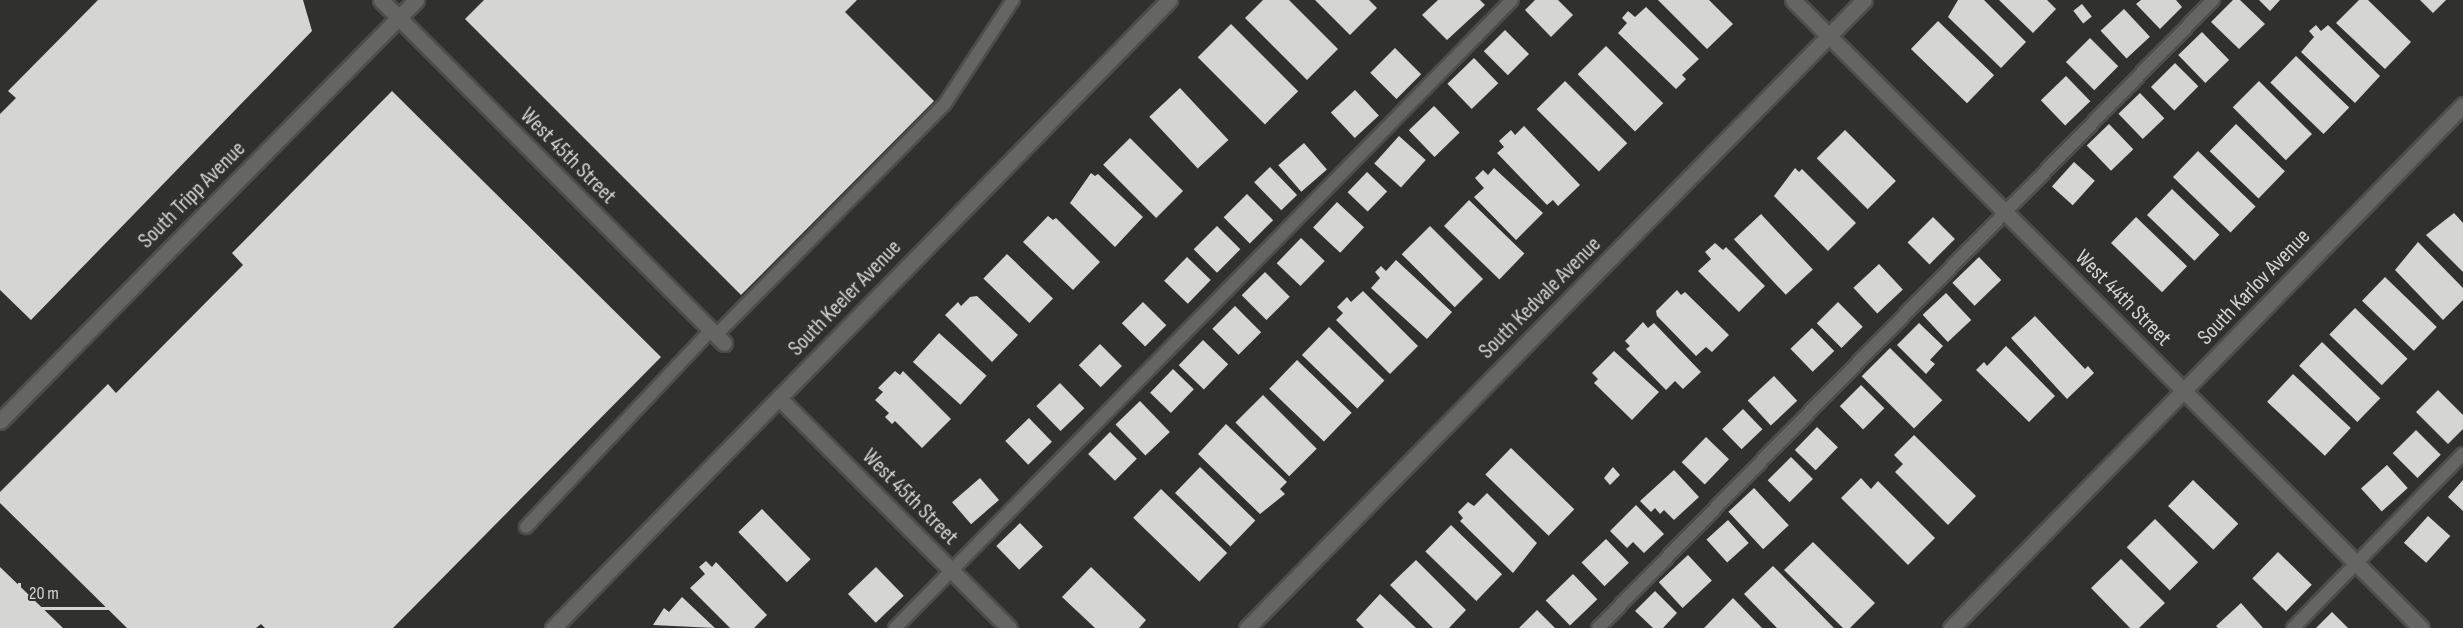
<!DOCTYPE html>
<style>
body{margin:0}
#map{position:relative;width:2463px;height:628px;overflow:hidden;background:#30312e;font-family:"Sofia Sans Condensed",sans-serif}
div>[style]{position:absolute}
.building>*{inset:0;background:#d5d6d3;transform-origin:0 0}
.roads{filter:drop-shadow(2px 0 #4d4e4b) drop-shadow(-2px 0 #4d4e4b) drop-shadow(0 2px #4d4e4b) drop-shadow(0 -2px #4d4e4b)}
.service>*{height:12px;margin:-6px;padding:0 6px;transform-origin:6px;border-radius:6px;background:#656663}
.minor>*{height:15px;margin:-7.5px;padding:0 7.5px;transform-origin:7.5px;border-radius:7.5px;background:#656663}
span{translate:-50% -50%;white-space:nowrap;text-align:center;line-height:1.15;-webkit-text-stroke:6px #30312e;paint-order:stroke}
.street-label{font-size:22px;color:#d5d6d4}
.scale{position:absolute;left:18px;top:583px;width:99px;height:27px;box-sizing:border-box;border:3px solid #d5d6d4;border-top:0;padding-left:8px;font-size:18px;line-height:21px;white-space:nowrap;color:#d5d6d4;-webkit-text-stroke:4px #30312e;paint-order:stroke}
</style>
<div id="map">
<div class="building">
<div style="clip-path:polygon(98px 0,303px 0,312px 31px,31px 320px,0 290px,0 114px,16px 98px,8px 91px)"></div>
<div style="clip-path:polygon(484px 0,857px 0,845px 12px,934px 101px,741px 295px,465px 19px)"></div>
<div style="clip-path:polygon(1263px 0,1289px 0,1338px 49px,1307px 80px,1245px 18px)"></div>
<div style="clip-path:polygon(1315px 0,1369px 0,1377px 8px,1350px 35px)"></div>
<div style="clip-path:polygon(1438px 0,1480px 0,1485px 5px,1447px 40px,1422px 15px)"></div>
<div style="clip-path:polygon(1535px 0,1558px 0,1573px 15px,1551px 37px,1525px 10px)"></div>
<div style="clip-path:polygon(1658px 0,1709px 0,1733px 24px,1707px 49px)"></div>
<div style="clip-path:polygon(1958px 0,1984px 0,2026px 42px,2001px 68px,1948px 17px)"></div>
<div style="clip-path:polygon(1999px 0,2047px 0,2056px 9px,2033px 33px)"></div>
<div style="clip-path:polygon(2141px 0,2176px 0,2182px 7px,2160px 29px,2136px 4px)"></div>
<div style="clip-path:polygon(2233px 0,2240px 0,2265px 24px,2239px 49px,2211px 22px)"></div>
<div style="clip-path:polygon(2259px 0,2280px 0,2270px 11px)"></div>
<div style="clip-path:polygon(2359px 0,2368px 0,2411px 42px,2385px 69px,2336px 23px)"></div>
<div style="clip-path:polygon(2420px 0,2446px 0,2433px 13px)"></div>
<div style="left:2082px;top:4px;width:16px;height:11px;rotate:52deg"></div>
<div style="clip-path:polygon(1646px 7px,1699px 59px,1682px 75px,1686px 79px,1676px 89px,1618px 33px,1627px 23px,1622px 18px,1628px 11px,1635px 17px)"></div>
<div style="left:2124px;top:9px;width:38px;height:32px;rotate:47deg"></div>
<div style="left:1938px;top:21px;width:78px;height:39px;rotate:44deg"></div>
<div style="left:1231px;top:24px;width:95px;height:47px;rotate:45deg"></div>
<div style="clip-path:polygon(2316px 25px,2321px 31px,2328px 25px,2380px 76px,2355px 103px,2301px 52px,2314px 37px,2309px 31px)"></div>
<div style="left:1505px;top:30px;width:34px;height:30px;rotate:45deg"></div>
<div style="left:2202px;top:32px;width:39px;height:33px;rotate:46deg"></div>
<div style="left:2090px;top:38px;width:40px;height:34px;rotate:45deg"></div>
<div style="left:1606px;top:46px;width:81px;height:40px;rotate:45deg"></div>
<div style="left:1395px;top:48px;width:37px;height:35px;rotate:45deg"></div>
<div style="left:2296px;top:56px;width:74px;height:37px;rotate:44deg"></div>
<div style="left:1474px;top:58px;width:35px;height:37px;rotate:46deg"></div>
<div style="left:2175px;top:63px;width:33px;height:34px;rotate:45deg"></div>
<div style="left:2066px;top:76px;width:35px;height:35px;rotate:46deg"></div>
<div style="left:1565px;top:81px;width:88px;height:40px;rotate:45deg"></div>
<div style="left:2259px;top:81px;width:75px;height:37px;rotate:45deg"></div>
<div style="left:1180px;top:88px;width:71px;height:42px;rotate:47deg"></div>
<div style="left:1355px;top:90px;width:35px;height:33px;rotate:47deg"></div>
<div style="clip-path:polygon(392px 91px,661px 357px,393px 628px,265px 628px,261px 624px,256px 628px,127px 628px,0 503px,0 492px,108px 384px,116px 393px,243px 265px,232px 253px)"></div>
<div style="left:2140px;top:93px;width:35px;height:30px;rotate:46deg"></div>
<div style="left:1434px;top:106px;width:37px;height:35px;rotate:46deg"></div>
<div style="left:2109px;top:124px;width:35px;height:31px;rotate:46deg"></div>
<div style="left:2236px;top:124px;width:68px;height:38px;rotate:44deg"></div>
<div style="clip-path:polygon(1524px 126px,1580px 185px,1558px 206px,1553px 200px,1547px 205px,1497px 153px,1504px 147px,1499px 141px,1511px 130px,1515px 135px)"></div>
<div style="left:1845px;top:130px;width:72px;height:40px;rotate:45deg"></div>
<div style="left:1399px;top:136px;width:36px;height:37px;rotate:42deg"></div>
<div style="left:1130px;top:138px;width:75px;height:38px;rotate:45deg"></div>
<div style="left:1304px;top:143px;width:35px;height:34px;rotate:49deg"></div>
<div style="left:2198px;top:151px;width:80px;height:36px;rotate:44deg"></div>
<div style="left:2074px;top:162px;width:28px;height:33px;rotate:42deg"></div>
<div style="left:1270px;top:167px;width:39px;height:22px;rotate:46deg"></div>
<div style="clip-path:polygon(1494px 168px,1543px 213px,1516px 240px,1474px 197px,1484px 188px,1475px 178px,1483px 170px,1488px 175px)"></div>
<div style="clip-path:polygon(1795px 168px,1799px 172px,1802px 169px,1856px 223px,1828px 251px,1774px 196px)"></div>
<div style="left:1367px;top:172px;width:28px;height:28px;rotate:44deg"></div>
<div style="clip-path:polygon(1091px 173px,1095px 176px,1098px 174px,1143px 217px,1115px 247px,1070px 203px)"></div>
<div style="left:2172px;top:189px;width:66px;height:36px;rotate:44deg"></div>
<div style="left:1247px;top:194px;width:37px;height:33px;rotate:45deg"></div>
<div style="left:1469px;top:200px;width:77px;height:36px;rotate:44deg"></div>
<div style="left:1337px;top:202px;width:37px;height:35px;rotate:43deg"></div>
<div style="clip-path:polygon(2454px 213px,2463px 223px,2463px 272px,2426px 235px)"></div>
<div style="left:1761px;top:214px;width:76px;height:37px;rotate:47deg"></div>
<div style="clip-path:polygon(1048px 216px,1053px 220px,1056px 218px,1100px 262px,1073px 290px,1023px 242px)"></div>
<div style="left:1933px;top:217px;width:31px;height:36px;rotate:45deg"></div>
<div style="left:2136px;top:217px;width:71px;height:36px;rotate:44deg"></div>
<div style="left:1217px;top:226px;width:33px;height:33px;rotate:45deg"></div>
<div style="left:1430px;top:226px;width:75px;height:40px;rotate:45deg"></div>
<div style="left:1301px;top:238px;width:33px;height:35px;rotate:44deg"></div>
<div style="clip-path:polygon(2418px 242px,2463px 288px,2463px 300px,2443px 320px,2395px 270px)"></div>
<div style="clip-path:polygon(1715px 243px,1723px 250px,1726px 247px,1765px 286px,1739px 312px,1698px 271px,1711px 259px,1705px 252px)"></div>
<div style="left:1007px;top:254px;width:64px;height:34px;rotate:44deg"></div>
<div style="left:1187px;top:257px;width:33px;height:33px;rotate:44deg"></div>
<div style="left:1979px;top:257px;width:32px;height:37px;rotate:46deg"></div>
<div style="clip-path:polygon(1396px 260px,1452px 312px,1427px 339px,1371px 288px,1380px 278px,1375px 272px,1381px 266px,1386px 271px)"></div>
<div style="left:1879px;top:264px;width:35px;height:35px;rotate:47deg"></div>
<div style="left:1265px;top:272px;width:35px;height:33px;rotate:45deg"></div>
<div style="left:2385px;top:277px;width:72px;height:33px;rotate:44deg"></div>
<div style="clip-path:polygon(1677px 290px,1681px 295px,1685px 292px,1729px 335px,1712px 352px,1706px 347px,1696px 356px,1657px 316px,1656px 311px)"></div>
<div style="clip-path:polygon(1363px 291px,1418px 346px,1390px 374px,1336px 320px,1343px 313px,1337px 307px,1347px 297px,1351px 302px)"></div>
<div style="left:1946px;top:293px;width:37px;height:32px;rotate:47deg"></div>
<div style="clip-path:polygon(977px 296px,1018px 335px,992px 362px,945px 315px,958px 302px,961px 306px,970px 297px)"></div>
<div style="left:1143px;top:302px;width:33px;height:30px;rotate:45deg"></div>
<div style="left:1838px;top:302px;width:35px;height:30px;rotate:45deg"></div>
<div style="left:1235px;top:306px;width:37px;height:32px;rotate:45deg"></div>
<div style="left:2355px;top:308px;width:73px;height:37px;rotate:44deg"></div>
<div style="clip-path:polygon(2035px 316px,2085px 369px,2088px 366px,2094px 373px,2067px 399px,2011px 338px)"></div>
<div style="clip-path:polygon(1643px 322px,1648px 328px,1654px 323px,1701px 372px,1683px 389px,1675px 381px,1666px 390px,1626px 349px,1630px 346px,1625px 341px)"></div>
<div style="clip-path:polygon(1919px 323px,1943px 346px,1930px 360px,1935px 364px,1926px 374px,1897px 345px)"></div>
<div style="left:1329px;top:327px;width:77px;height:39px;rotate:44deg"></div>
<div style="left:1812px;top:328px;width:32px;height:30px;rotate:46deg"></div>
<div style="left:939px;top:333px;width:64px;height:39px;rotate:42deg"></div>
<div style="left:1203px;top:340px;width:35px;height:35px;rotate:44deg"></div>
<div style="left:2322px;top:342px;width:81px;height:33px;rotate:44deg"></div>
<div style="left:1100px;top:344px;width:31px;height:30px;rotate:45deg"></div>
<div style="clip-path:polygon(2006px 346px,2055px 396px,2029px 422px,1976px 370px,1984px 362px,1987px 366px)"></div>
<div style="left:1890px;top:348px;width:74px;height:40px;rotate:45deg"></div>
<div style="clip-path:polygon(1614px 351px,1659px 392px,1632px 420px,1594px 383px,1598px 379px,1592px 373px)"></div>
<div style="left:1297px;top:360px;width:76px;height:40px;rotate:44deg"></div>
<div style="left:1173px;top:369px;width:29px;height:33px;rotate:44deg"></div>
<div style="clip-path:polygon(895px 371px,900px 375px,903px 371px,951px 419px,922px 448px,895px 421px,892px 424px,885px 417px,889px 413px,875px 400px,883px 392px,878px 388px)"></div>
<div style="left:2293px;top:374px;width:79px;height:38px;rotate:43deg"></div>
<div style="left:1774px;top:376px;width:34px;height:36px;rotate:47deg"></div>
<div style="left:1060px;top:383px;width:35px;height:33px;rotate:46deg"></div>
<div style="left:1861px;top:385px;width:33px;height:30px;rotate:45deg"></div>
<div style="clip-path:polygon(2438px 390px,2463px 415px,2463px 429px,2448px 444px,2416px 412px)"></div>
<div style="left:1263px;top:395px;width:76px;height:39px;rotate:45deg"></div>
<div style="left:1140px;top:401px;width:43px;height:34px;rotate:46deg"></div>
<div style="left:1743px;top:409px;width:28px;height:29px;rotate:46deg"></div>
<div style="left:1029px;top:418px;width:33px;height:33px;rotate:46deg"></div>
<div style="clip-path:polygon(1226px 424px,1287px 482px,1280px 489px,1285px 494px,1260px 514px,1198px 454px)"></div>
<div style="left:1817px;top:427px;width:29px;height:32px;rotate:44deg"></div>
<div style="left:2416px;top:430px;width:35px;height:33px;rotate:45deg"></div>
<div style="left:1110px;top:432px;width:38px;height:31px;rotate:45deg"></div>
<div style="clip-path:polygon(1914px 435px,1976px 496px,1948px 525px,1895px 472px,1903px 464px,1894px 455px)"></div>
<div style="left:1706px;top:437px;width:32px;height:35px;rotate:44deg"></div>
<div style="left:1511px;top:448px;width:88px;height:37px;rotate:44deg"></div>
<div style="left:1791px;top:457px;width:31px;height:33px;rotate:45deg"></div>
<div style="left:2387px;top:465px;width:31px;height:35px;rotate:48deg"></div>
<div style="left:1200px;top:467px;width:77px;height:36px;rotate:44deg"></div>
<div style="clip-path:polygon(1613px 467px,1620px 475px,1610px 485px,1604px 478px)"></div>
<div style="clip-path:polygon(1674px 470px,1699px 497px,1674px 520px,1664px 510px,1660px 514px,1655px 508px,1651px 512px,1640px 501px)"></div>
<div style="left:980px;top:478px;width:29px;height:37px;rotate:49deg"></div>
<div style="clip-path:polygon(1861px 478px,1871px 489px,1878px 481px,1935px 538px,1908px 565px,1841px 498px)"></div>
<div style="left:2193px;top:480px;width:63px;height:36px;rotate:44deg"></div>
<div style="clip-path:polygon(2463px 480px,2463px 511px,2448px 497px)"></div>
<div style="left:1754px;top:488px;width:51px;height:35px;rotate:47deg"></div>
<div style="left:1161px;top:489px;width:92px;height:40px;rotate:44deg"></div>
<div style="clip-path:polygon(1487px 493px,1537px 543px,1513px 573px,1460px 521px,1463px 518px,1458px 512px,1468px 502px,1474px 506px)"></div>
<div style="clip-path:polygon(1636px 505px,1664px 534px,1644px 553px,1633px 542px,1627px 548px,1610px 531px)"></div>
<div style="left:762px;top:509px;width:70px;height:33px;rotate:46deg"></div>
<div style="left:2428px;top:516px;width:30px;height:36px;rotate:42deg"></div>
<div style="left:2155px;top:519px;width:61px;height:40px;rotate:45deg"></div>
<div style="left:1728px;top:520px;width:31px;height:29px;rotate:48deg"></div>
<div style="left:1020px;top:523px;width:33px;height:33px;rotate:46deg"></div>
<div style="left:1451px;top:525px;width:71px;height:37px;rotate:44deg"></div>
<div style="left:1606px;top:539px;width:33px;height:34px;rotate:46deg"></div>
<div style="clip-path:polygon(1813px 542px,1875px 603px,1850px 628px,1843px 628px,1784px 570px)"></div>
<div style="left:2278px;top:552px;width:47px;height:37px;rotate:44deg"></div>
<div style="left:1688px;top:555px;width:35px;height:40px;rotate:47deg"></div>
<div style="clip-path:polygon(2121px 559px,2165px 603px,2139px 628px,2130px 628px,2091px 588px)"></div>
<div style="clip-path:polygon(1416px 560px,1466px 610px,1449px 628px,1433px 628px,1390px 585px)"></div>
<div style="clip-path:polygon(706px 561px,712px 567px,716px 562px,767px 615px,754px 628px,730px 628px,690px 588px,705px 574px,699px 567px)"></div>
<div style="clip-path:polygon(1773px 566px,1834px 628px,1777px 628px,1744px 594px)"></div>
<div style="clip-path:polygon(0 567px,63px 628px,0 628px)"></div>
<div style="left:876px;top:567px;width:40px;height:39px;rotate:46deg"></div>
<div style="clip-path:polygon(1091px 567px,1146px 620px,1139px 628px,1095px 628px,1062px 597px)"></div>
<div style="left:1573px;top:574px;width:35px;height:38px;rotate:46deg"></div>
<div style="clip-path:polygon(1655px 591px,1677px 613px,1663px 628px,1653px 628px,1635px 611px)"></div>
<div style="clip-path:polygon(1380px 594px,1416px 628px,1364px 628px,1356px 620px)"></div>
<div style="clip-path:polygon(682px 597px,715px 628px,653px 625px,664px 608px,669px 612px)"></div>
<div style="clip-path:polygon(1733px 598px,1762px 628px,1704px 628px)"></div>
<div style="clip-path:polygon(2241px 603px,2263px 628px,2218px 628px,2216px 626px)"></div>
<div style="clip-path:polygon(1537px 610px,1555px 628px,1519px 628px)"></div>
<div style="clip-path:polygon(2332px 612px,2348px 628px,2316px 628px)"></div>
</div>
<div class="roads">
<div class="service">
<div style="left:716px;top:335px;width:324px;rotate:-45.3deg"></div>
<div style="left:944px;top:105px;width:126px;rotate:-56.7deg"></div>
<div style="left:526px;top:527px;width:270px;rotate:-46.8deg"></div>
<div style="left:895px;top:628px;width:880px;rotate:-45.51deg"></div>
<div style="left:1598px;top:628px;width:879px;rotate:-45.6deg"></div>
<div style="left:2293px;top:628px;width:243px;rotate:-45.7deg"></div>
</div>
<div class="minor">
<div style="left:381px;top:0;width:485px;rotate:45deg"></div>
<div style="left:1793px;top:0;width:888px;rotate:45deg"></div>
<div style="left:779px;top:398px;width:325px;rotate:45deg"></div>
<div style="left:0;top:421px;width:592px;rotate:-45.34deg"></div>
<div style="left:553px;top:628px;width:880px;rotate:-45.55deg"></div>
<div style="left:1247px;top:628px;width:880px;rotate:-45.51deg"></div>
<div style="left:1951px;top:628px;width:732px;rotate:-45.61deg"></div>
</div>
</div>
<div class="street-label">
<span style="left:568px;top:156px;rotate:45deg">West 45th Street</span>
<span style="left:192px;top:195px;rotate:-45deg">South Tripp Avenue</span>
<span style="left:2254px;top:287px;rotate:-46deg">South Karlov Avenue</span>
<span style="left:845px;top:298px;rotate:-46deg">South Keeler Avenue</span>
<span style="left:1540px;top:298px;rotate:-45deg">South Kedvale Avenue</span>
<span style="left:2123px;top:298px;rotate:45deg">West 44th Street</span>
<span style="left:910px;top:497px;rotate:45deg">West 45th Street</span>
</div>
<div class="scale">20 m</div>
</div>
